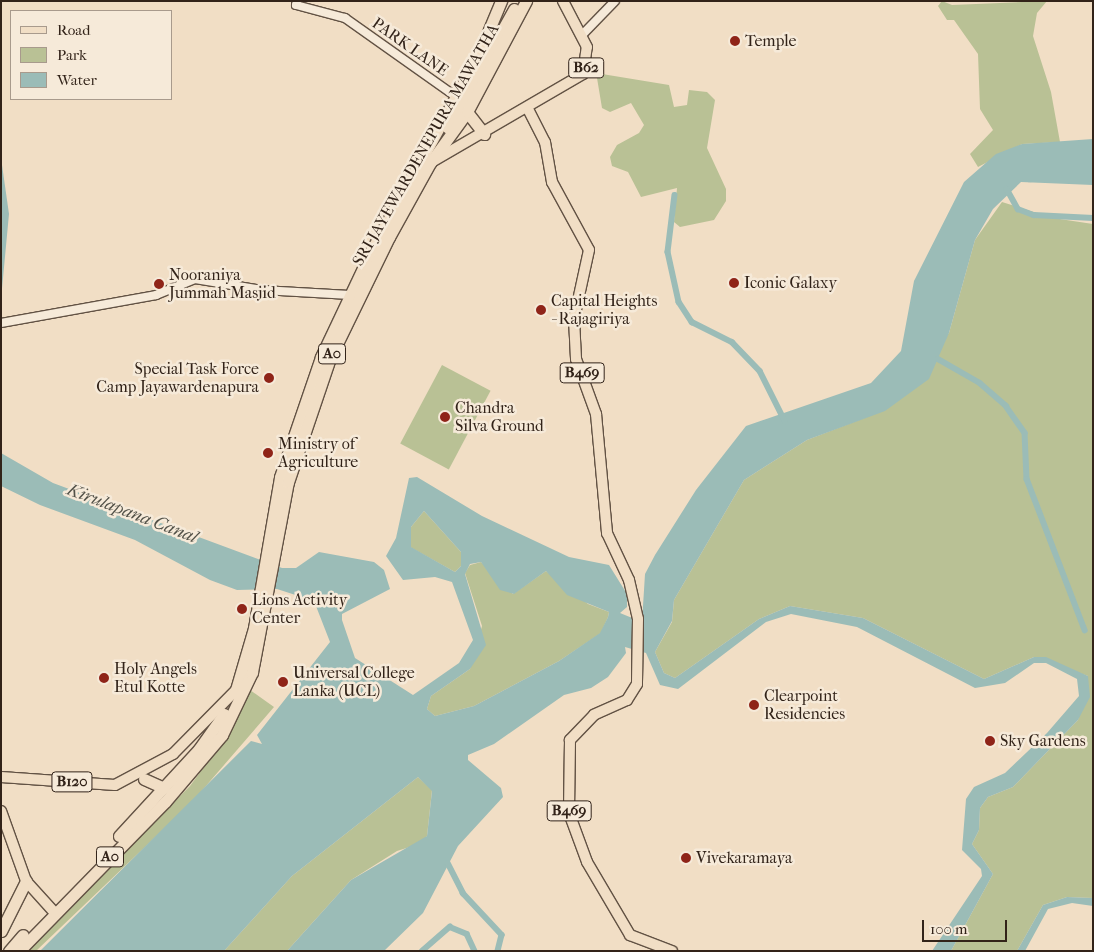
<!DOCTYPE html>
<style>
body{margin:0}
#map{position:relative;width:1094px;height:952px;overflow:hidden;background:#f1dec5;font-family:"IM FELL French Canon",serif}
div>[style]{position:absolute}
.green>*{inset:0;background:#b9c195;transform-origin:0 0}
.water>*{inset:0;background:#9bbcb7}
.canal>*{height:5.5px;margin:-2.75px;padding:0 2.75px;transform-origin:2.75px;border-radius:2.75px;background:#9bbcb7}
.roads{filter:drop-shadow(1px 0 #625244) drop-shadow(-1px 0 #625244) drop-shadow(0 1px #625244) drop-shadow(0 -1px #625244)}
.minor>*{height:8px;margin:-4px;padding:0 4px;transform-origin:4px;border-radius:4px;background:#f6ead9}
.major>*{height:10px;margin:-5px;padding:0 5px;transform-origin:5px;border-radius:5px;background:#f1dec5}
.highway>*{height:11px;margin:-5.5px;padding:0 5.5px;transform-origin:5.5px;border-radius:5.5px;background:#f1dec5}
.dots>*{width:14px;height:14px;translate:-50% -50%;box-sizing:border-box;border:2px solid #f6ead9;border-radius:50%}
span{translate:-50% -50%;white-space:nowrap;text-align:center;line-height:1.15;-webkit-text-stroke:5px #f6ead9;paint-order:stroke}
.shield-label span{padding:1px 4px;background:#f6ead9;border:1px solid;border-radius:4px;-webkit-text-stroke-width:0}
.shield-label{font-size:15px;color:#322319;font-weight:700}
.poi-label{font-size:16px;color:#322319}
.left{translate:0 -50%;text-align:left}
.right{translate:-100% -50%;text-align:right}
.street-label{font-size:16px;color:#322319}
.water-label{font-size:18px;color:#525148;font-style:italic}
.frame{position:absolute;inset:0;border:2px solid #322319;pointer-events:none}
.legend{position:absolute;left:10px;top:10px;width:162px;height:90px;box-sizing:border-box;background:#f6ead9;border:1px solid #a89a8c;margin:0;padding:6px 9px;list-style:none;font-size:15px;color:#322319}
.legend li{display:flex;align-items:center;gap:10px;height:25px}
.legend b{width:25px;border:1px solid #a89a8c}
.scale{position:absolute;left:922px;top:920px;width:85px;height:22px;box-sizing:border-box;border:2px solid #322319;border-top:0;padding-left:6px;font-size:15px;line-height:18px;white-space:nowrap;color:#322319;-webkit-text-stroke:4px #f6ead9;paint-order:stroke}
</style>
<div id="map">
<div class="green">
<div style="clip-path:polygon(942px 1px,952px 5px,1047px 1px,1037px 13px,1033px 36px,1051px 92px,1060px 142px,1022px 144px,978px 167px,970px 154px,993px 130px,980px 109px,978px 54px,954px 20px,947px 20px,938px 6px)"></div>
<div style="clip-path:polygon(602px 74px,669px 85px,674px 107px,687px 105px,689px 90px,707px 92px,715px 100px,707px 148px,726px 189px,726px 201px,714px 220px,680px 227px,674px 222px,677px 188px,641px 197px,628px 172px,612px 166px,610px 157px,617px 145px,639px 133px,644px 125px,631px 103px,610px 112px,602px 108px,597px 78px)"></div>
<div style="clip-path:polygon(1002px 202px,1053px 218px,1093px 224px,1093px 898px,1067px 897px,1043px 905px,1017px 951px,951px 951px,993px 874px,972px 844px,979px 830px,980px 808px,988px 797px,1013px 787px,1078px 720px,1088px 676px,1034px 657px,984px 679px,863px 618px,790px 606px,759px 619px,675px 678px,664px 673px,655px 652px,672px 622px,674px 600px,744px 480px,807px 440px,885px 410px,949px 333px,975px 240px)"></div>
<div style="left:442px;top:365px;width:55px;height:89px;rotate:28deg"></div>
<div style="clip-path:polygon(424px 511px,461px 552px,461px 566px,455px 572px,410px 547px,411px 527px)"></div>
<div style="clip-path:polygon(481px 562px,513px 594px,546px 571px,588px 604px,609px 612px,608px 617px,601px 633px,559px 661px,474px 706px,435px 716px,427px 709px,431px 696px,470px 669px,482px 626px,465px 573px,470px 565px)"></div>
<div style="clip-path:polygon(250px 690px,274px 707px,193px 801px,36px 951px,25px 951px,190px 786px,229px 733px)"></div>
<div style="clip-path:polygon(418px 777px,432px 790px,427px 836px,419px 844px,397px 851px,351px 880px,287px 951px,224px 951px,292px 876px)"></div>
</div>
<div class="water">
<div style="clip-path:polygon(evenodd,1093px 139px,1093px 185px,1021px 182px,993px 209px,975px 240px,949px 333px,929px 379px,885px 411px,807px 440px,744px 480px,674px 600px,672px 621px,655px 652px,664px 673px,675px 678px,759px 619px,790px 606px,863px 618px,984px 679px,1034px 657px,1046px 657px,1088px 676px,1090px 697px,1078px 720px,1013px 787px,988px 797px,980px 808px,979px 830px,972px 844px,993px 874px,951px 951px,932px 951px,982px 876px,981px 869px,962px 850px,966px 799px,974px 787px,1005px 773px,1047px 733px,1079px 696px,1077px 679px,1046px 663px,1034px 663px,1005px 683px,975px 688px,857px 627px,791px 614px,766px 622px,678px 689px,660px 685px,646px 653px,625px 647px,626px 653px,608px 677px,591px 688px,564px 695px,494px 744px,468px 755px,468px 760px,501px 788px,503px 797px,458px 846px,423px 913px,384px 951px,287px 951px,351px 880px,427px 836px,432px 791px,418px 777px,292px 876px,224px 951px,40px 951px,251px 741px,262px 744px,257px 735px,330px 642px,314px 601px,277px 589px,237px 590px,210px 580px,135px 540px,40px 505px,1px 486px,1px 453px,53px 483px,282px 568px,296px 568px,319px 552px,374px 562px,384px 570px,390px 589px,342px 614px,342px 620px,355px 658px,413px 695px,459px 663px,473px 640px,452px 582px,435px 577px,403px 580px,386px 556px,396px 538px,409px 478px,417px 477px,482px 516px,569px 557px,609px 565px,627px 594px,627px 607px,620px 613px,642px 622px,645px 574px,655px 555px,696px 490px,746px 426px,871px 383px,901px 351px,914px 281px,964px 182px,996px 154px,1022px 144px,1093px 139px,424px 511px,461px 552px,461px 566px,455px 572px,411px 547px,411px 527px,424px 511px,1093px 139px,481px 562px,500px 590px,514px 594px,546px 571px,567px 595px,609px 612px,608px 617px,600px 633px,559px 661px,474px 706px,435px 716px,427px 709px,431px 696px,470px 669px,486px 645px,465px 574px,470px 564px,481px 562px)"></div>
<div style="clip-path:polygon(1px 158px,9px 214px,1px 299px)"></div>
<div style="clip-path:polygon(1067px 897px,1093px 898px,1093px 906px,1072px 903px,1048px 909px,1025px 951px,1017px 951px,1043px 905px)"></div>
</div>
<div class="canal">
<div style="left:1007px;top:189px;width:23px;rotate:61deg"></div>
<div style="left:1018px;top:209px;width:17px;rotate:21deg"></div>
<div style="left:1034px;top:215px;width:59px;rotate:2.9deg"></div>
<div style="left:675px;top:195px;width:57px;rotate:97deg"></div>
<div style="left:668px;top:252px;width:51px;rotate:77.6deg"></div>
<div style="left:679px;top:302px;width:24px;rotate:57deg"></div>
<div style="left:692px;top:322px;width:45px;rotate:26.6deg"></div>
<div style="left:732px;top:342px;width:40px;rotate:46deg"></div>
<div style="left:760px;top:371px;width:56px;rotate:63.4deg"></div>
<div style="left:938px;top:359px;width:48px;rotate:29.7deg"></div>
<div style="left:980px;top:383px;width:35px;rotate:41deg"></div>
<div style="left:1006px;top:406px;width:33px;rotate:55deg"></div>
<div style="left:1025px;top:433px;width:46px;rotate:87.5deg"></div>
<div style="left:1027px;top:479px;width:162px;rotate:69deg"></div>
<div style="left:448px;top:863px;width:34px;rotate:63deg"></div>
<div style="left:463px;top:893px;width:57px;rotate:47.1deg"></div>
<div style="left:502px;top:935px;width:16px;rotate:104deg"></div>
<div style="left:422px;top:951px;width:37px;rotate:-41deg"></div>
<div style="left:450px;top:927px;width:18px;rotate:22deg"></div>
<div style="left:467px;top:934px;width:19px;rotate:65deg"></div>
</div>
<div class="roads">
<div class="minor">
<div style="left:297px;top:1px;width:4px;rotate:104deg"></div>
<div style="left:296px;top:5px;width:51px;rotate:14.9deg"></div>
<div style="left:345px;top:18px;width:135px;rotate:35.3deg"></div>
<div style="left:582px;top:35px;width:47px;rotate:-45.9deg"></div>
<div style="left:1px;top:323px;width:158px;rotate:-10.2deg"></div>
<div style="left:156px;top:295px;width:42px;rotate:-22.3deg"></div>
<div style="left:195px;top:279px;width:68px;rotate:9.3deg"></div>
<div style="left:262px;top:290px;width:88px;rotate:3.3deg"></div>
</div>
<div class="major">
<div style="left:528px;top:109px;width:37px;rotate:63deg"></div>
<div style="left:545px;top:142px;width:41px;rotate:80.1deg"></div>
<div style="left:552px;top:182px;width:77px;rotate:61.4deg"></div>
<div style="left:589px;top:250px;width:71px;rotate:102.3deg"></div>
<div style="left:574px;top:319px;width:40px;rotate:87.1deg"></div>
<div style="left:576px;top:359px;width:59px;rotate:70deg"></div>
<div style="left:596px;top:414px;width:120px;rotate:84.7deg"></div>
<div style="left:607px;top:533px;width:52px;rotate:64.9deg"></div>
<div style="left:629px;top:580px;width:40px;rotate:77deg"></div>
<div style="left:638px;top:619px;width:65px;rotate:90.9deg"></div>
<div style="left:637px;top:684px;width:19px;rotate:122deg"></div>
<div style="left:627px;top:700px;width:36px;rotate:156deg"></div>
<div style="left:594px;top:715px;width:35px;rotate:134deg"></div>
<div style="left:570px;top:740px;width:73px;rotate:90.8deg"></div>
<div style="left:569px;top:813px;width:52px;rotate:69.8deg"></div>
<div style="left:587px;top:862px;width:85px;rotate:59.5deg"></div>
<div style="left:630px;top:935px;width:45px;rotate:20.9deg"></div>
<div style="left:430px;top:163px;width:177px;rotate:-30.2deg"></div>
<div style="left:583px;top:74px;width:27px;rotate:-82deg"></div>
<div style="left:587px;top:47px;width:52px;rotate:-117.6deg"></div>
<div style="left:1px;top:777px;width:114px;rotate:4deg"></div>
<div style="left:115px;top:785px;width:66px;rotate:-28.1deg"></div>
<div style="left:173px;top:754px;width:91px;rotate:-45.4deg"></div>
<div style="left:1px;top:811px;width:74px;rotate:70.3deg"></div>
<div style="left:26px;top:881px;width:42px;rotate:47.9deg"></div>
</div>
<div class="highway">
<div style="left:467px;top:112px;width:28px;rotate:52deg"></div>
<div style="left:448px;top:128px;width:136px;rotate:-61deg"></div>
<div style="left:235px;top:693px;width:68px;rotate:-73.7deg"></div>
<div style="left:254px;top:628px;width:153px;rotate:-80.2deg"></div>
<div style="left:280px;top:477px;width:127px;rotate:-71.1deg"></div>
<div style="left:321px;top:357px;width:117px;rotate:-64.7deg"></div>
<div style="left:371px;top:251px;width:222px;rotate:-61.2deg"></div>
<div style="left:478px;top:56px;width:60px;rotate:-67.3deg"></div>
<div style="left:144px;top:779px;width:22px;rotate:24deg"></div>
<div style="left:119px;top:836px;width:118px;rotate:-47.4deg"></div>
<div style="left:199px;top:749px;width:43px;rotate:-54.5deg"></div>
<div style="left:1px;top:931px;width:56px;rotate:-63.4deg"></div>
<div style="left:9px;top:951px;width:21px;rotate:-49deg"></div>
<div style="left:19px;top:951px;width:209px;rotate:-45.6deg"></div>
<div style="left:165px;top:802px;width:88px;rotate:-49.6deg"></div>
<div style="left:222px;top:735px;width:70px;rotate:-64.5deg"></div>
<div style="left:252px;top:672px;width:193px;rotate:-79.3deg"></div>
<div style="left:288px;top:482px;width:131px;rotate:-71.3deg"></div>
<div style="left:330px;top:358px;width:135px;rotate:-64deg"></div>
<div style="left:389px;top:237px;width:85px;rotate:-61deg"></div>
<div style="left:430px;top:163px;width:63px;rotate:-54deg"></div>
<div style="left:467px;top:112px;width:126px;rotate:-62deg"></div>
</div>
</div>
<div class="dots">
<div style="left:735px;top:41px;background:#8f2418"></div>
<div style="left:734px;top:283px;background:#8f2418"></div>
<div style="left:159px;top:284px;background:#8f2418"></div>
<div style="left:541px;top:310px;background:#8f2418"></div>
<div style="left:269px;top:378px;background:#8f2418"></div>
<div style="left:445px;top:417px;background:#8f2418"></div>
<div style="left:268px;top:453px;background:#8f2418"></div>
<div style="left:242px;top:609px;background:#8f2418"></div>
<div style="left:104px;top:678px;background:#8f2418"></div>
<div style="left:283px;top:682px;background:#8f2418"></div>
<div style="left:754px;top:705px;background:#8f2418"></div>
<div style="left:990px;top:741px;background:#8f2418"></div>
<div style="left:686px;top:858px;background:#8f2418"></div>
</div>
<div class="shield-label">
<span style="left:586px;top:68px">B62</span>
<span style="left:332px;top:354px">A0</span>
<span style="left:582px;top:373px">B469</span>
<span style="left:72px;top:782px">B120</span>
<span style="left:569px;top:811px">B469</span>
<span style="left:110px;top:857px">A0</span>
</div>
<div class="poi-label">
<span class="left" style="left:745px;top:41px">Temple</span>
<span class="left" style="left:169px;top:284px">Nooraniya<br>Jummah Masjid</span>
<span class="left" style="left:744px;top:283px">Iconic Galaxy</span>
<span class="left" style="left:551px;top:310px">Capital Heights<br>- Rajagiriya</span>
<span class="right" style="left:259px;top:378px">Special Task Force<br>Camp Jayawardenapura</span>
<span class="left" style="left:455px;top:417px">Chandra<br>Silva Ground</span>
<span class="left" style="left:278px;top:453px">Ministry of<br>Agriculture</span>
<span class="left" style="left:252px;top:609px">Lions Activity<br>Center</span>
<span class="left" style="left:114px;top:678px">Holy Angels<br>Etul Kotte</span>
<span class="left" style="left:293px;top:682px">Universal College<br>Lanka (UCL)</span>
<span class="left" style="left:764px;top:705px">Clearpoint<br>Residencies</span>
<span class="left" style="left:1000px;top:741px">Sky Gardens</span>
<span class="left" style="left:696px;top:858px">Vivekaramaya</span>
</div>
<div class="street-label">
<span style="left:410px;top:47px;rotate:35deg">PARK LANE</span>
<span style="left:426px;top:145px;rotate:-60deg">SRI JAYEWARDENEPURA MAWATHA</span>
</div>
<div class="water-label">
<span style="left:132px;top:514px;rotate:21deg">Kirulapana Canal</span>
</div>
<div class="frame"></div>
<ul class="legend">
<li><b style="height:6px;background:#f1dec5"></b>Road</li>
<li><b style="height:14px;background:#b9c195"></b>Park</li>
<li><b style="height:14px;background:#9bbcb7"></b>Water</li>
</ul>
<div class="scale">100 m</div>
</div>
